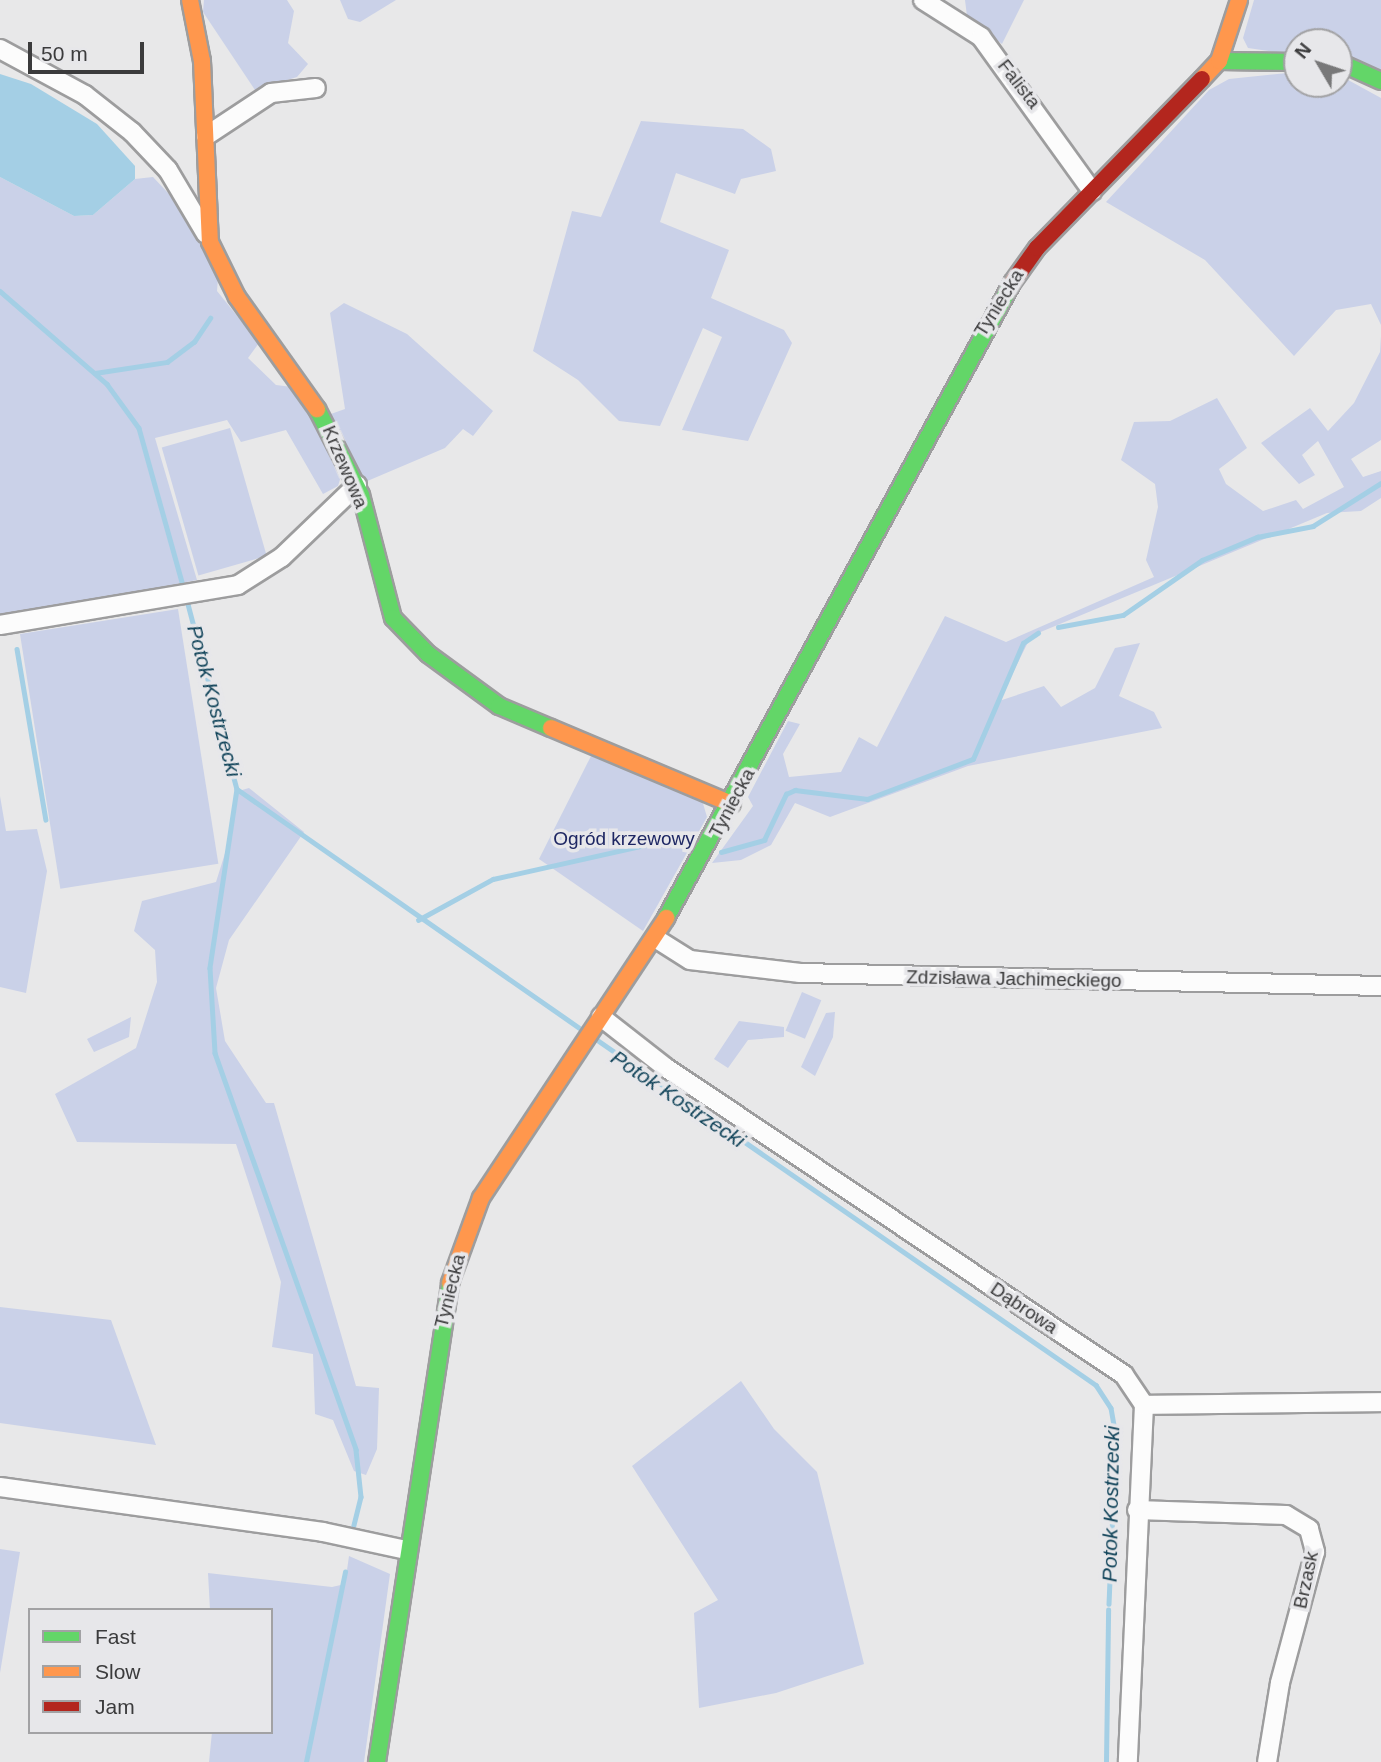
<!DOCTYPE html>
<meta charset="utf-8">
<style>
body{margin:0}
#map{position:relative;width:1381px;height:1762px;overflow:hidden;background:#e8e8e9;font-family:Helvetica,sans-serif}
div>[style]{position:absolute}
.green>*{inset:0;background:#cad1e8;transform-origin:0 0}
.water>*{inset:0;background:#a4cfe5}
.stream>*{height:4.5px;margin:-2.25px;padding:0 2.25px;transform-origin:2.25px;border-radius:2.25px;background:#a4cfe5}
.roads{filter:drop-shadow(2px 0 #9d9d9e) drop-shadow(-2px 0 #9d9d9e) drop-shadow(0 2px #9d9d9e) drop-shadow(0 -2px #9d9d9e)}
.street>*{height:18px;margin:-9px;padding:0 9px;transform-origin:9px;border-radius:9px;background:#fcfcfc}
.fast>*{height:16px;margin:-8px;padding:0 8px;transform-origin:8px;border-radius:8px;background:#63d668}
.slow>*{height:16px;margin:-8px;padding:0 8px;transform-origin:8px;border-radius:8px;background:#ff974d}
.jam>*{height:16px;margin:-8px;padding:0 8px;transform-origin:8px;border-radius:8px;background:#b3261e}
span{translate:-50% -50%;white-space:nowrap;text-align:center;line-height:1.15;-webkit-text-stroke:7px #e7e7ea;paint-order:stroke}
.street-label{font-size:19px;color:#3b3b3c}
.park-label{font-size:19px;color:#1e2763}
.water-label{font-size:21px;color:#104359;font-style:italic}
.legend{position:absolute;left:28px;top:1608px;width:245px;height:126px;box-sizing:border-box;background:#e7e7ea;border:2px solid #a2a2a4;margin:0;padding:9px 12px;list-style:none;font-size:21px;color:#3b3b3c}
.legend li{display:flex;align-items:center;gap:14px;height:35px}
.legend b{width:35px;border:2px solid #a2a2a4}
.north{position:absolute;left:1283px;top:28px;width:70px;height:70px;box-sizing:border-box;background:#e7e7ea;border:2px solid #a2a2a4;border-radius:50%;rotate:309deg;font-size:19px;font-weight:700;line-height:28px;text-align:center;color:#3b3b3c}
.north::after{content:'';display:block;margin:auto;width:24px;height:32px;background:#787879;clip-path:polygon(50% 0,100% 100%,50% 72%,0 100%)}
.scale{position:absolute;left:28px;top:42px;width:116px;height:32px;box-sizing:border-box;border:4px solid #3b3b3c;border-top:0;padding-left:9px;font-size:21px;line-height:24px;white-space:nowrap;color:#3b3b3c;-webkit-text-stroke:5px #e7e7ea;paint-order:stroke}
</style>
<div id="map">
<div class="green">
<div style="clip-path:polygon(204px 0,287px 0,294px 11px,288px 43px,308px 64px,297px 77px,255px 90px,203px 12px)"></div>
<div style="clip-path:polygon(340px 0,396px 0,360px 22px,348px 19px)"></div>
<div style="clip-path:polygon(965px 0,1024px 0,1002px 44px,967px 16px)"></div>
<div style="clip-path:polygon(1254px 0,1381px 0,1381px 71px,1339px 52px,1339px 42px,1297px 42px,1297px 55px,1248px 48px,1243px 38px)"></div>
<div style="clip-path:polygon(1297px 72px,1297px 84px,1339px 84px,1339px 75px,1381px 98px,1381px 325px,1371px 304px,1336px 310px,1294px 356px,1205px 260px,1106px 202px,1209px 90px,1229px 79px)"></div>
<div style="clip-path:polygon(641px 121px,743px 129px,771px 149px,776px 171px,741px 179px,735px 194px,676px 173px,660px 222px,729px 250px,711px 298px,784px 330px,792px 343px,748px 441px,682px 430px,722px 337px,703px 328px,660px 426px,619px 421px,578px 380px,533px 351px,572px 211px,601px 217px)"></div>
<div style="clip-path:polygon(0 177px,74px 216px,93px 215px,135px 179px,153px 177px,186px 212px,218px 278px,217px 291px,259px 343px,248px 358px,276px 385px,292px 387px,342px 473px,338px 486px,323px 494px,286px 430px,241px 442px,227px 420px,155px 438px,197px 580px,0 618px)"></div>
<div style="clip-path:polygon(344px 303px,407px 334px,493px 411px,473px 436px,463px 429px,445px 448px,365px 482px,328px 415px,345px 409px,330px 313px)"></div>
<div style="clip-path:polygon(1381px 336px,1381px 440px,1351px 459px,1363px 477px,1381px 471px,1381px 498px,1361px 511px,1327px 513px,1031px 636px,999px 701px,1044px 686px,1061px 707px,1095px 688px,1115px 648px,1140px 643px,1119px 696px,1154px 712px,1162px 728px,968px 766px,830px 817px,795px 803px,771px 845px,741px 860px,712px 863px,753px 806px,748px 797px,788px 721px,800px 724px,783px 754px,789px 777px,841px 772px,859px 737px,877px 747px,945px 616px,1006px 642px,1154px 577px,1146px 560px,1158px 507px,1155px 484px,1121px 460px,1134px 422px,1170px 421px,1217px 398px,1247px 448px,1219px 469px,1226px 484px,1263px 511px,1296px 500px,1303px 509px,1344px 487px,1318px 441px,1302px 455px,1315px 475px,1299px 484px,1261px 443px,1310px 408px,1328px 431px,1354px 403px,1380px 352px)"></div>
<div style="left:230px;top:428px;width:133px;height:71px;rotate:74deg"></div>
<div style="left:178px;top:609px;width:258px;height:160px;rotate:81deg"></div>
<div style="clip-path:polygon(591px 756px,702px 800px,707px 817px,643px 931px,539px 859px)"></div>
<div style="clip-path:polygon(249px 788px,304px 832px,229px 940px,216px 988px,225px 1041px,266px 1103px,274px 1103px,356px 1386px,379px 1388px,377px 1449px,366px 1475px,354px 1471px,333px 1420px,315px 1414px,313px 1354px,272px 1347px,281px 1282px,236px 1144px,77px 1142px,55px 1094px,136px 1048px,157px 982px,155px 950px,134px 931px,142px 901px,216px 882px,232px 831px,235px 792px)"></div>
<div style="clip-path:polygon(0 796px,6px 831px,37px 829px,47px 871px,26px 993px,0 987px)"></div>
<div style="left:802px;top:992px;width:21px;height:42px;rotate:23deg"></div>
<div style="clip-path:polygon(835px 1012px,833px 1037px,815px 1076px,801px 1067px,826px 1013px)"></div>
<div style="clip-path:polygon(131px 1017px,129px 1037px,94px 1052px,87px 1039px)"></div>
<div style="clip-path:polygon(739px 1021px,784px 1027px,784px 1037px,748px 1040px,728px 1068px,714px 1059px)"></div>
<div style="clip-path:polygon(0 1307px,111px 1320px,156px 1445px,0 1423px)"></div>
<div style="clip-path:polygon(741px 1381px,774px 1429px,817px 1472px,864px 1664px,776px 1693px,699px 1708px,694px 1613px,718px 1600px,632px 1466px)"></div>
<div style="clip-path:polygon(0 1549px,20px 1552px,0 1673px)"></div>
<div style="clip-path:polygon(349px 1556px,390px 1574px,364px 1762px,209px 1762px,212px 1732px,271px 1732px,271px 1610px,210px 1610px,208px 1573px,332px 1587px,345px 1584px)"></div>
</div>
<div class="water">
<div style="clip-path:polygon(0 74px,31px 84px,97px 124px,135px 166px,135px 179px,93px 215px,74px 216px,0 177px)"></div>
</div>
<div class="stream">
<div style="left:0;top:291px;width:142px;rotate:41deg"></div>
<div style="left:107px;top:384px;width:54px;rotate:54deg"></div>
<div style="left:139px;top:428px;width:164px;rotate:74.4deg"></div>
<div style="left:95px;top:373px;width:73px;rotate:-8.7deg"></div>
<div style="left:167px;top:362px;width:34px;rotate:-37deg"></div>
<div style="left:194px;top:342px;width:29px;rotate:-56deg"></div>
<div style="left:188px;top:604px;width:191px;rotate:75.2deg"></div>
<div style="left:237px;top:789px;width:422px;rotate:34.9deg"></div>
<div style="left:1058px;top:627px;width:66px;rotate:-10.5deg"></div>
<div style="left:1123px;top:615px;width:96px;rotate:-34.8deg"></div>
<div style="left:1202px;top:560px;width:60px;rotate:-22.7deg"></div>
<div style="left:1257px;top:537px;width:57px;rotate:-11.1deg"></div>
<div style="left:1313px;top:526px;width:80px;rotate:-32.3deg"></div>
<div style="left:17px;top:649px;width:173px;rotate:80.4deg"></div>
<div style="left:237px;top:789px;width:181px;rotate:98.6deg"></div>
<div style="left:210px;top:968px;width:85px;rotate:86.6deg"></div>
<div style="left:215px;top:1053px;width:421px;rotate:70.4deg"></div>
<div style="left:356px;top:1450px;width:47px;rotate:83.9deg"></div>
<div style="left:361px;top:1497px;width:29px;rotate:104deg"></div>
<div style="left:721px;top:852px;width:45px;rotate:-15.6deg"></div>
<div style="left:764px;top:840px;width:51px;rotate:-64.4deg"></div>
<div style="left:786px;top:794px;width:10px;rotate:-24deg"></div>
<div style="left:795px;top:790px;width:73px;rotate:7.1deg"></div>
<div style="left:867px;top:799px;width:113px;rotate:-20.7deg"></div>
<div style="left:973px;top:759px;width:126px;rotate:-66.7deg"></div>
<div style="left:1023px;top:643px;width:18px;rotate:-34deg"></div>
<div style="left:418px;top:920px;width:85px;rotate:-28.7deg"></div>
<div style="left:493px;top:879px;width:188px;rotate:-12.6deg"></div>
<div style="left:676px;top:838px;width:21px;rotate:17deg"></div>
<div style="left:596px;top:1039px;width:608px;rotate:34.68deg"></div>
<div style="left:1096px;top:1385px;width:27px;rotate:57deg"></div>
<div style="left:1111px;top:1408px;width:29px;rotate:80deg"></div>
<div style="left:1116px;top:1437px;width:167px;rotate:92.4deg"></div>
<div style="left:306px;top:1762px;width:194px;rotate:-78.4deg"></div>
<div style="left:1106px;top:1762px;width:152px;rotate:-89.2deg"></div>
</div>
<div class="roads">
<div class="street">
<div style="left:923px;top:0;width:69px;rotate:32.5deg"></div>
<div style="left:981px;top:37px;width:190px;rotate:54.2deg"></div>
<div style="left:0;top:49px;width:97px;rotate:28.4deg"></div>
<div style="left:85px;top:95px;width:60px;rotate:38.2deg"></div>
<div style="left:132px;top:132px;width:52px;rotate:46.5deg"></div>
<div style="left:168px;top:170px;width:74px;rotate:59.3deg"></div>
<div style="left:206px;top:136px;width:78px;rotate:-33.5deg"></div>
<div style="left:271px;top:93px;width:45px;rotate:-6.3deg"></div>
<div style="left:0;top:625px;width:241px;rotate:-9.5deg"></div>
<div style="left:238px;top:585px;width:52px;rotate:-32.5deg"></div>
<div style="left:282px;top:557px;width:104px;rotate:-43.8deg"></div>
<div style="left:655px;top:938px;width:41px;rotate:32.2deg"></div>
<div style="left:690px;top:960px;width:111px;rotate:6.7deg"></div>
<div style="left:800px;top:973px;width:581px;rotate:1.28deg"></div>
<div style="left:601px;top:1017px;width:81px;rotate:38deg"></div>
<div style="left:665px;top:1067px;width:553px;rotate:33.86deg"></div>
<div style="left:1124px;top:1375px;width:36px;rotate:56deg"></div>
<div style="left:1144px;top:1405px;width:357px;rotate:92.6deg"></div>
<div style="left:1144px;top:1405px;width:237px;rotate:-0.7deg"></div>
<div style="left:0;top:1487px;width:326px;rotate:7.9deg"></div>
<div style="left:323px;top:1532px;width:85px;rotate:12.2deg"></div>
<div style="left:1137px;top:1510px;width:149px;rotate:1.9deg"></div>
<div style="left:1286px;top:1515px;width:27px;rotate:31deg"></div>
<div style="left:1309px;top:1529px;width:24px;rotate:75deg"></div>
<div style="left:1315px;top:1552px;width:136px;rotate:105deg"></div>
<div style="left:1280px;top:1683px;width:80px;rotate:99.3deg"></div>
</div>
<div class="fast">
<div style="left:1219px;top:61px;width:78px;rotate:0.7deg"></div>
<div style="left:1339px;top:62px;width:46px;rotate:24.3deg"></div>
<div style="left:317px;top:409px;width:97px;rotate:62.9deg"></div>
<div style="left:361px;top:495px;width:127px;rotate:75.4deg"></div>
<div style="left:393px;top:618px;width:50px;rotate:45.8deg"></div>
<div style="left:428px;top:654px;width:88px;rotate:36.2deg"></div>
<div style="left:499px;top:706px;width:56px;rotate:22.9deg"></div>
<div style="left:666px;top:918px;width:723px;rotate:-61.41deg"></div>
<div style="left:377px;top:1762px;width:485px;rotate:-81.3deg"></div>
</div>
<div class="slow">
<div style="left:190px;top:0;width:62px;rotate:78.9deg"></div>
<div style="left:202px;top:61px;width:181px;rotate:87.5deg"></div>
<div style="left:210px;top:242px;width:61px;rotate:63.9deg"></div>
<div style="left:237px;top:297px;width:138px;rotate:54.5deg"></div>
<div style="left:1202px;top:79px;width:25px;rotate:-47deg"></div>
<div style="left:1219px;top:61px;width:64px;rotate:-71.8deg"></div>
<div style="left:551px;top:728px;width:196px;rotate:22.8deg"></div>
<div style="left:450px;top:1283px;width:90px;rotate:-70deg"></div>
<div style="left:481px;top:1198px;width:336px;rotate:-56.5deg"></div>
</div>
<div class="jam">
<div style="left:1012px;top:283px;width:43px;rotate:-54.5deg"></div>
<div style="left:1037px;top:248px;width:236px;rotate:-45.7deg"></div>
</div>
</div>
<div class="street-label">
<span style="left:1019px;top:84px;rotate:52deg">Falista</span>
<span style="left:999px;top:303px;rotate:-58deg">Tyniecka</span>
<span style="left:345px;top:467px;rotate:67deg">Krzewowa</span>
<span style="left:732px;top:803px;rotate:-62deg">Tyniecka</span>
<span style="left:1014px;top:979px;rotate:1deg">Zdzisława Jachimeckiego</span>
<span style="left:450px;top:1291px;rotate:-76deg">Tyniecka</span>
<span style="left:1024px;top:1308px;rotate:34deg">Dąbrowa</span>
<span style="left:1306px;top:1580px;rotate:-78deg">Brzask</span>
</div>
<div class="park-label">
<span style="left:624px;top:839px">Ogród krzewowy</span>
</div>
<div class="water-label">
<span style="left:214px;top:701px;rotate:75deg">Potok Kostrzecki</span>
<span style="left:678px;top:1099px;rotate:34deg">Potok Kostrzecki</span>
<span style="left:1111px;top:1504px;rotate:-89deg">Potok Kostrzecki</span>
</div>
<ul class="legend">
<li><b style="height:9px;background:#63d668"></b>Fast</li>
<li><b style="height:9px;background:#ff974d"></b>Slow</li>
<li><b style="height:9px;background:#b3261e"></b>Jam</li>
</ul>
<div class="north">N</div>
<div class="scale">50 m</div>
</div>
